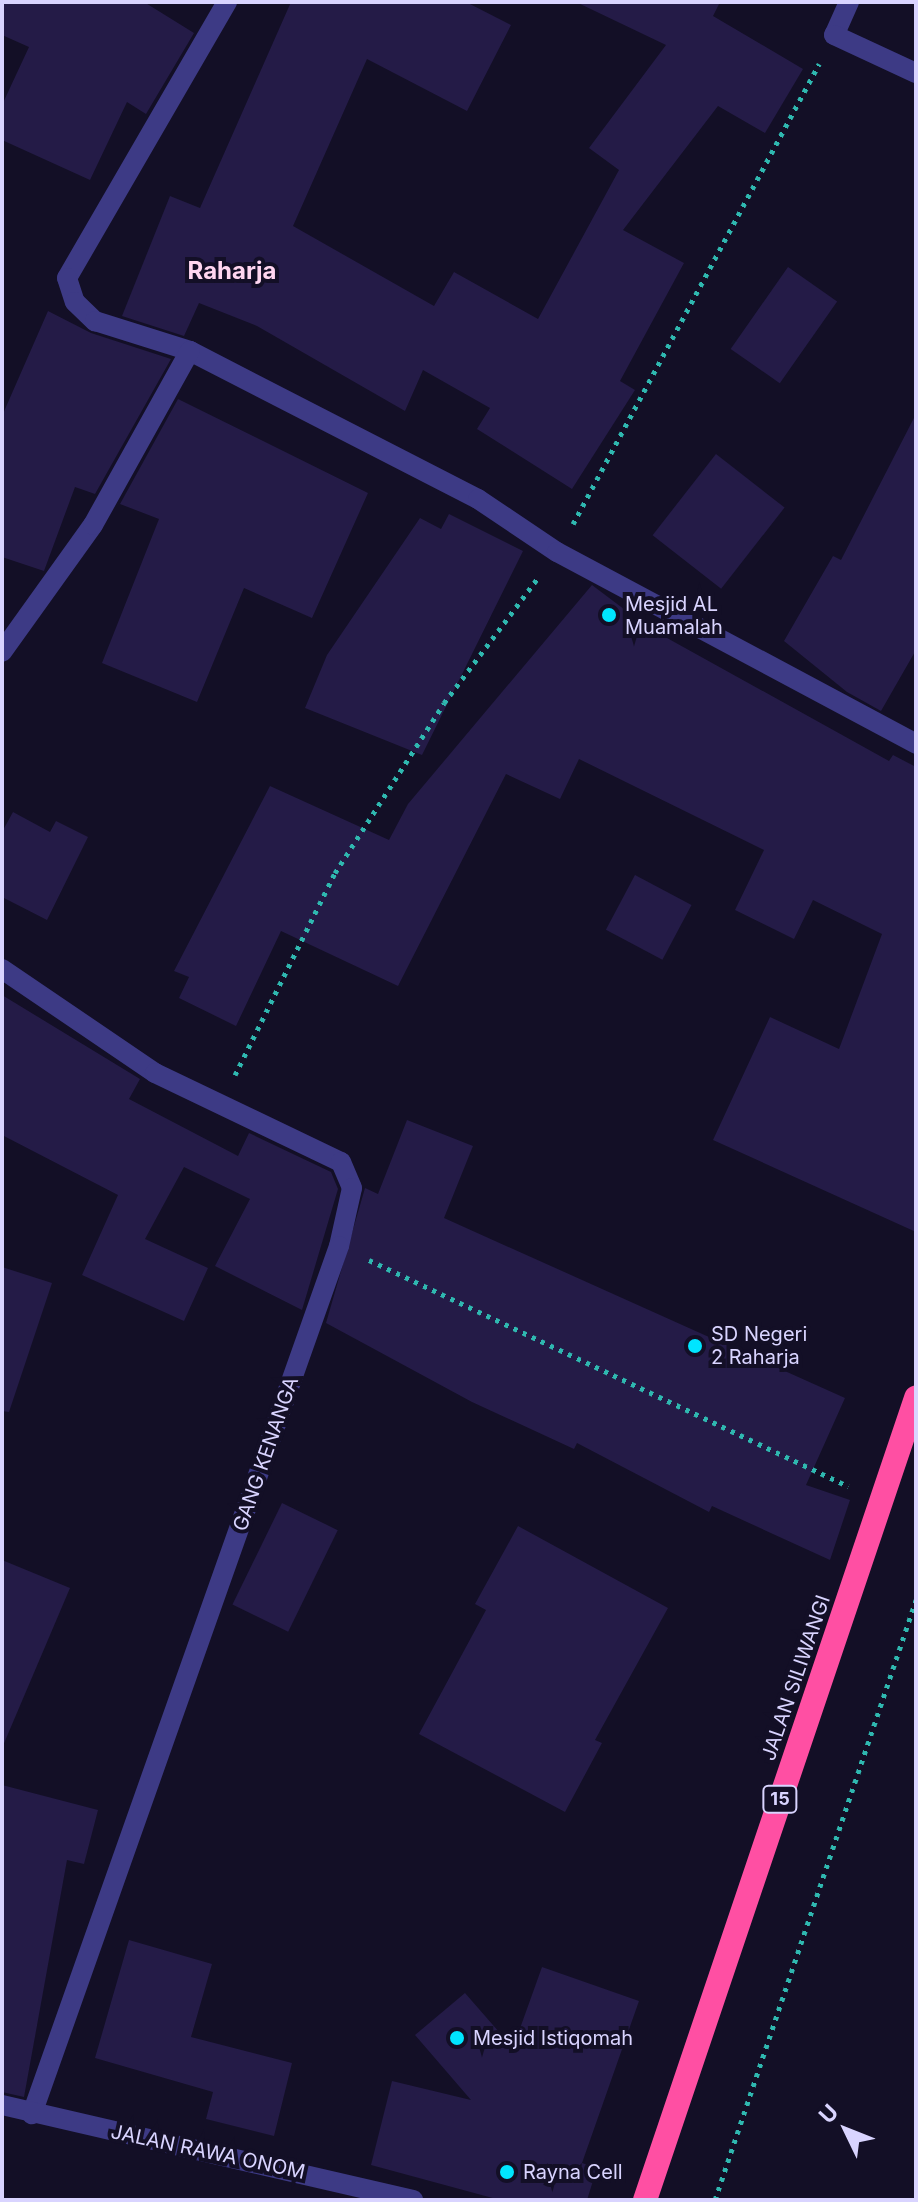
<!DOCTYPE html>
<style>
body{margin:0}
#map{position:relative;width:918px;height:2202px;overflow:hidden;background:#130f26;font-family:Inter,sans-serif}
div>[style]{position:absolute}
.building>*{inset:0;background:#241b47;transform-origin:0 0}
.path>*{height:5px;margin-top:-2.5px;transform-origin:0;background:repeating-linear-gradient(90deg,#2fb8b0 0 4px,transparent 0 10px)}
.street>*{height:20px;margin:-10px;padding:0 10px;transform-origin:10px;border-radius:10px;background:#3d3a85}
.highway>*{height:24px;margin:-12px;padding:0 12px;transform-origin:12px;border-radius:12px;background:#ff4fa3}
.dots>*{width:22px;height:22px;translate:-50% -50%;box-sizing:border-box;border:4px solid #130f26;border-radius:50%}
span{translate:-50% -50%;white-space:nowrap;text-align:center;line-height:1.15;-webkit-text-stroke:8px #130f26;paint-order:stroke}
.shield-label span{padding:2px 6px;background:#130f26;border:2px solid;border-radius:6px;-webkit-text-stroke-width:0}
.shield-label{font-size:18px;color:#d9d4ff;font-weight:700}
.poi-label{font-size:20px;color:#d9d4ff}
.left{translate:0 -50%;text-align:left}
.street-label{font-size:20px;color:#d9d4ff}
.quarter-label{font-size:24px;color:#ffd6f0;font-weight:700}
.frame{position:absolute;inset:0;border:4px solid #d9d4ff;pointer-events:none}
.north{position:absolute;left:806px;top:2090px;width:80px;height:80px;-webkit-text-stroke:6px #130f26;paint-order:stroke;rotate:313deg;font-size:22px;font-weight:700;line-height:32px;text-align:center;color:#d9d4ff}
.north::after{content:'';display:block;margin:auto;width:28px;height:36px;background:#d9d4ff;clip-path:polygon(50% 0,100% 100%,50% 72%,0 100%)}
</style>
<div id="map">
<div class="building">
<div style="clip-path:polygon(2px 2px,144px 2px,194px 33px,146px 114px,127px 102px,90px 180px,2px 140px,2px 105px,29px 47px,2px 35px)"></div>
<div style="clip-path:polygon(291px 2px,466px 2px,511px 25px,467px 111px,367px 59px,293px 226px,434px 306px,454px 272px,538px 319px,619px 170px,589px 148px,666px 45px,576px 2px,720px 2px,713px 16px,803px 69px,765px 133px,718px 106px,623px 230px,684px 263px,620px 381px,635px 390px,572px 489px,477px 429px,490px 408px,423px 370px,405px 411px,257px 326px,199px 303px,184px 336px,122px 316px,170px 196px,200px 208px)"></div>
<div style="left:788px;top:267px;width:60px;height:100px;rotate:35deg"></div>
<div style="clip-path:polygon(48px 311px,91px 333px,171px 359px,95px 494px,75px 487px,44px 571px,2px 557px,2px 416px)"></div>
<div style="clip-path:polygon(178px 399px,368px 493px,312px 618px,244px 588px,197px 702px,102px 663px,159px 519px,120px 504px)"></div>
<div style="clip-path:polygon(916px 414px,916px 650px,881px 711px,847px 692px,784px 641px,833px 556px,841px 560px)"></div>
<div style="left:716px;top:454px;width:87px;height:103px;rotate:38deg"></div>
<div style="clip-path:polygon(449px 514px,523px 551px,422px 755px,305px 708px,327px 655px,420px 518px,441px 529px)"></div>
<div style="clip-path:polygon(592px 585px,649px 628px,889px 761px,893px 755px,916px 767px,916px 1232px,713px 1140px,770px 1017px,839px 1049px,882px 934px,813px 900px,794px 939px,735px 910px,764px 850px,579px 759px,560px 799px,506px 774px,398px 986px,281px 931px,236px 1026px,179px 998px,189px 977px,174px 971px,270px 786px,389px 840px,408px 804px)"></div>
<div style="clip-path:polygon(13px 812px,50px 832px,56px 821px,88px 837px,47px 920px,2px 897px,2px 832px)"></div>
<div style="left:635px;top:875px;width:64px;height:62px;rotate:28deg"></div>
<div style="clip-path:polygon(2px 995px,140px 1079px,129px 1099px,238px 1156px,249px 1133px,331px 1172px,338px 1189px,302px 1310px,215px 1266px,250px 1199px,184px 1167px,145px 1239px,208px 1268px,184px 1321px,82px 1275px,118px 1195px,2px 1135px)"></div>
<div style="clip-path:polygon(407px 1120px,473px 1146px,444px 1218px,845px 1398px,806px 1485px,850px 1500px,830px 1560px,712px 1506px,709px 1512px,577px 1443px,574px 1449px,472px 1402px,326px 1323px,365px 1188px,378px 1194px)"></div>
<div style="clip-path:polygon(2px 1267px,52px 1283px,9px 1412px,2px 1411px)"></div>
<div style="left:282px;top:1503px;width:62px;height:113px;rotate:26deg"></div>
<div style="clip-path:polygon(518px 1526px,668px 1608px,595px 1740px,602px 1743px,565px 1812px,419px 1734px,486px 1610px,475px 1604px)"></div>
<div style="clip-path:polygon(2px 1560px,70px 1588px,2px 1748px)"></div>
<div style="clip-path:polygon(2px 1785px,98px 1810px,84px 1864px,67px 1860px,24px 2097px,2px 2092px)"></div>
<div style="clip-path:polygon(129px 1940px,212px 1964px,191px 2037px,292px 2063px,274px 2136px,206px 2119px,213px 2092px,95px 2058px)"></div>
<div style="clip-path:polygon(542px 1967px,639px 2001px,582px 2163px,597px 2168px,587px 2200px,500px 2200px,371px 2165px,392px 2081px,471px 2100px,415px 2035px,465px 1993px,513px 2048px)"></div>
</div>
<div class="path">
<div style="left:573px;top:524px;width:522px;rotate:-61.86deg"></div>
<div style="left:235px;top:1075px;width:225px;rotate:-63.7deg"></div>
<div style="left:335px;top:873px;width:202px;rotate:-57.3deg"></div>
<div style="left:444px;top:703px;width:155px;rotate:-53.1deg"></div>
<div style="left:369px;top:1260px;width:530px;rotate:25.26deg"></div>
<div style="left:715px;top:2200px;width:633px;rotate:-71.48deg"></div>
</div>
<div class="street">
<div style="left:227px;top:2px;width:319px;rotate:120.1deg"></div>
<div style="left:67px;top:278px;width:25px;rotate:72deg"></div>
<div style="left:75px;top:302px;width:28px;rotate:44deg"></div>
<div style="left:95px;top:321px;width:100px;rotate:17.5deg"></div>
<div style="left:190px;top:351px;width:324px;rotate:27.2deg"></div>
<div style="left:478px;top:499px;width:95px;rotate:33.9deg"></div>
<div style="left:557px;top:552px;width:407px;rotate:28.1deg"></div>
<div style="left:849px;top:2px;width:36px;rotate:114deg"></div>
<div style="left:834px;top:35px;width:90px;rotate:24.9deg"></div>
<div style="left:2px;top:652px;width:156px;rotate:-54.4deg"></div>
<div style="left:93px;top:525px;width:199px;rotate:-60.9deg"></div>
<div style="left:2px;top:969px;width:185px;rotate:34.2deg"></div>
<div style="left:155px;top:1073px;width:206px;rotate:25.6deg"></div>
<div style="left:341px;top:1162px;width:28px;rotate:67deg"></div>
<div style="left:352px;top:1188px;width:59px;rotate:102.6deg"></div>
<div style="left:339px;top:1246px;width:921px;rotate:109.48deg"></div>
<div style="left:2px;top:2105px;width:422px;rotate:13deg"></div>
</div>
<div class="highway">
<div style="left:645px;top:2200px;width:847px;rotate:-71.33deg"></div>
</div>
<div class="dots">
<div style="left:609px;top:615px;background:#00e5ff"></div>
<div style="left:695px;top:1346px;background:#00e5ff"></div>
<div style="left:457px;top:2038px;background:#00e5ff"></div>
<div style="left:507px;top:2172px;background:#00e5ff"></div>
</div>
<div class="shield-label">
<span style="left:780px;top:1799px">15</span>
</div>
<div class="poi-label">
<span class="left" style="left:625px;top:616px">Mesjid AL<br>Muamalah</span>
<span class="left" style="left:711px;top:1346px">SD Negeri<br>2 Raharja</span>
<span class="left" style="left:473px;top:2038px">Mesjid Istiqomah</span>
<span class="left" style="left:523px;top:2172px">Rayna Cell</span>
</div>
<div class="street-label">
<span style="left:266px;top:1454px;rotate:-71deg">GANG KENANGA</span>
<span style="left:796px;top:1678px;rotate:-71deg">JALAN SILIWANGI</span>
<span style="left:208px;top:2152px;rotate:12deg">JALAN RAWA ONOM</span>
</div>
<div class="quarter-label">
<span style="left:232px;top:271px">Raharja</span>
</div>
<div class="frame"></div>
<div class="north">U</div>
</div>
